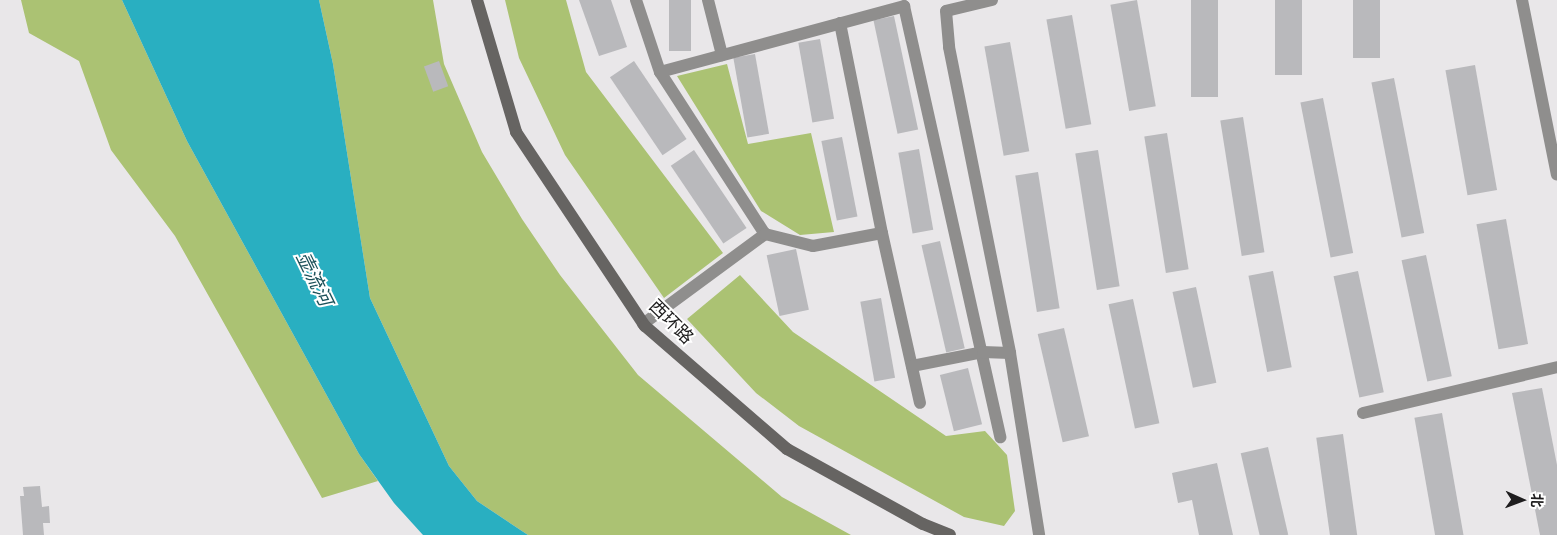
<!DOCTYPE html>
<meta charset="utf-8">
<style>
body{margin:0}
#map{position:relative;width:1557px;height:535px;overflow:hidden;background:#e9e7e9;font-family:"DejaVu Sans","Noto Sans SC",sans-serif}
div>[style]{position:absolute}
.green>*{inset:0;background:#abc273}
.water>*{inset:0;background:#29afc1}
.building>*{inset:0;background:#b9b9bc;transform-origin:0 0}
.street>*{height:12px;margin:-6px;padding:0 6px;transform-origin:6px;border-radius:6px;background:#8f8e8d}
.secondary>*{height:12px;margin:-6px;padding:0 6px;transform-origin:6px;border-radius:6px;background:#666462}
span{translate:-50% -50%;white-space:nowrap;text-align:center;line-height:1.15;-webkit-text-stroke:4px #fff;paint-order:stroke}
.street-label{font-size:18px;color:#1e1d1e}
.water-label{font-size:19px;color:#1c5159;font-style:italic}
.north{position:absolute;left:1497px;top:475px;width:50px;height:50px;-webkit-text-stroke:4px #fff;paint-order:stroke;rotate:92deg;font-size:14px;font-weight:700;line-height:20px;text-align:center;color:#1e1d1e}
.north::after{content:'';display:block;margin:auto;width:18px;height:22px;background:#1e1d1e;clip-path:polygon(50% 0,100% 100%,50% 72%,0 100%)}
</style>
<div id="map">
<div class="green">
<div style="clip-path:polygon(21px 0,122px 0,187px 141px,359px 454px,378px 481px,322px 498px,175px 236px,111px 150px,79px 61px,29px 33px)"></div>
<div style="clip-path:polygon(319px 0,433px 0,444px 64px,482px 152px,522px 219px,560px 275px,638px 375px,782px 497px,851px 535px,528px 535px,477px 501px,449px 466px,370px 298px,333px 64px)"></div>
<div style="clip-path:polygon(505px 0,566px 0,586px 72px,723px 253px,664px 298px,565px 155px,519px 58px)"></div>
<div style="clip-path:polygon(727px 64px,748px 144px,811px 133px,834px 232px,800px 235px,761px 211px,677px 76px)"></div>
<div style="clip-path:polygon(740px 275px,793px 332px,946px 436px,985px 431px,1007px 455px,1015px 511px,1004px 526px,964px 517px,799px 426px,756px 393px,687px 319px)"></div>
</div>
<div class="water">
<div style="clip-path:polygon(122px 0,319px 0,333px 64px,370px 298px,449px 466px,477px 501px,528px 535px,423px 535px,394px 503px,359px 454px,187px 141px)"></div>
</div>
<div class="building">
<div style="clip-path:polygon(579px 0,611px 0,627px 47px,599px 56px)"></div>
<div style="left:669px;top:0;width:22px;height:51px"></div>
<div style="left:1137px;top:0;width:108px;height:27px;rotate:80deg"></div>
<div style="left:1191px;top:0;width:27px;height:97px"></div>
<div style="left:1275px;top:0;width:27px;height:75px"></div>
<div style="left:1353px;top:0;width:27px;height:58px"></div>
<div style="left:1072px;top:15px;width:111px;height:26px;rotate:80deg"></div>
<div style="left:894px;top:16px;width:116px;height:21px;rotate:78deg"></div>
<div style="left:820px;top:39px;width:81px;height:22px;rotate:80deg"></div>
<div style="left:1010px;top:42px;width:111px;height:26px;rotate:80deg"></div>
<div style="left:755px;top:54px;width:81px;height:22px;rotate:80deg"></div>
<div style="left:439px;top:61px;width:27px;height:16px;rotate:70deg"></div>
<div style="left:634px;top:61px;width:94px;height:29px;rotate:56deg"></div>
<div style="left:1475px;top:65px;width:127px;height:30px;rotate:80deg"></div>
<div style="left:1394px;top:78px;width:158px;height:23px;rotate:79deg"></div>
<div style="left:1323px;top:98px;width:158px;height:23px;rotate:79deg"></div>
<div style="left:1243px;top:117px;width:137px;height:23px;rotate:81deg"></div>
<div style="left:1167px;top:133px;width:138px;height:23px;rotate:81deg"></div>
<div style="left:842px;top:137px;width:81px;height:21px;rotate:79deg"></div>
<div style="left:919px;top:149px;width:82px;height:21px;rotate:80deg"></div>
<div style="left:694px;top:150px;width:94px;height:28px;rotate:56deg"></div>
<div style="left:1098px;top:150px;width:138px;height:23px;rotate:81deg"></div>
<div style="left:1038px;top:172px;width:138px;height:23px;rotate:81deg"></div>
<div style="left:1506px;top:219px;width:127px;height:30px;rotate:80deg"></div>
<div style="left:940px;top:241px;width:110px;height:19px;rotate:77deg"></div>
<div style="left:796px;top:249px;width:62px;height:30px;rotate:78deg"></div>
<div style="left:1426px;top:255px;width:124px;height:25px;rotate:78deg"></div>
<div style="left:1273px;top:271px;width:98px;height:25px;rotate:79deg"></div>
<div style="left:1358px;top:271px;width:124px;height:25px;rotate:78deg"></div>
<div style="left:1196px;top:287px;width:98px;height:24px;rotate:78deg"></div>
<div style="left:881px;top:298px;width:81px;height:21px;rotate:80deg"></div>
<div style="left:1133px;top:299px;width:127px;height:25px;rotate:78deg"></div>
<div style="left:1064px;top:328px;width:111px;height:27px;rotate:77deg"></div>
<div style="left:968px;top:368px;width:58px;height:29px;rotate:76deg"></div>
<div style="clip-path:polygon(1542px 388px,1557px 465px,1557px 535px,1540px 535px,1512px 393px)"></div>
<div style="left:1442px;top:413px;width:124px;height:28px;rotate:80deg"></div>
<div style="left:1343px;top:434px;width:102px;height:27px;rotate:82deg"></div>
<div style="left:1268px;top:447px;width:90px;height:28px;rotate:77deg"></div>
<div style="clip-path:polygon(1217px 463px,1233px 535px,1199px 535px,1192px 500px,1178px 503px,1172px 473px)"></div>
<div style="clip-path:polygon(40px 486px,42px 507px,49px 506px,50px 523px,43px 523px,44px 535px,23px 535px,20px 496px,24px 496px,23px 487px)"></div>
</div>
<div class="street">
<div style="left:636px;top:0;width:76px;rotate:71.6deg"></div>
<div style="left:660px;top:72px;width:193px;rotate:57.1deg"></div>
<div style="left:708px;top:0;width:57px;rotate:75.7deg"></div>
<div style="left:992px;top:0;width:47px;rotate:166.6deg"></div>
<div style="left:946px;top:11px;width:36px;rotate:85deg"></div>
<div style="left:949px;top:47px;width:312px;rotate:78.7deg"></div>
<div style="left:1010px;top:353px;width:184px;rotate:80.9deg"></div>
<div style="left:1522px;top:0;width:178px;rotate:78.7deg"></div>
<div style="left:840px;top:23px;width:214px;rotate:78.7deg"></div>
<div style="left:660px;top:72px;width:253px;rotate:-15.1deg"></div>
<div style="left:904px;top:6px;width:442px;rotate:77.4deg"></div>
<div style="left:643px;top:324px;width:152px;rotate:-36.4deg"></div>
<div style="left:765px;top:234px;width:49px;rotate:14deg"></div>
<div style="left:813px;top:246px;width:70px;rotate:-10.7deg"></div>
<div style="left:882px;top:233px;width:174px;rotate:77.4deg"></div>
<div style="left:912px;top:366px;width:72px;rotate:-11.2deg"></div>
<div style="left:983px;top:352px;width:27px;rotate:2deg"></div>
<div style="left:1363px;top:413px;width:199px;rotate:-13.3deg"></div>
</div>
<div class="secondary">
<div style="left:477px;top:0;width:138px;rotate:73.5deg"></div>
<div style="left:516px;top:132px;width:233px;rotate:56.4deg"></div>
<div style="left:645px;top:326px;width:188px;rotate:40.9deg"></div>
<div style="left:787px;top:449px;width:155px;rotate:28.9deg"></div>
<div style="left:923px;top:524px;width:29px;rotate:22deg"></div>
</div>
<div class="street-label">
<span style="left:671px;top:322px;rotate:45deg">西环路</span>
</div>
<div class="water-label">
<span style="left:314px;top:279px;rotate:64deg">壶流河</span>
</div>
<div class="north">北</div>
</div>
